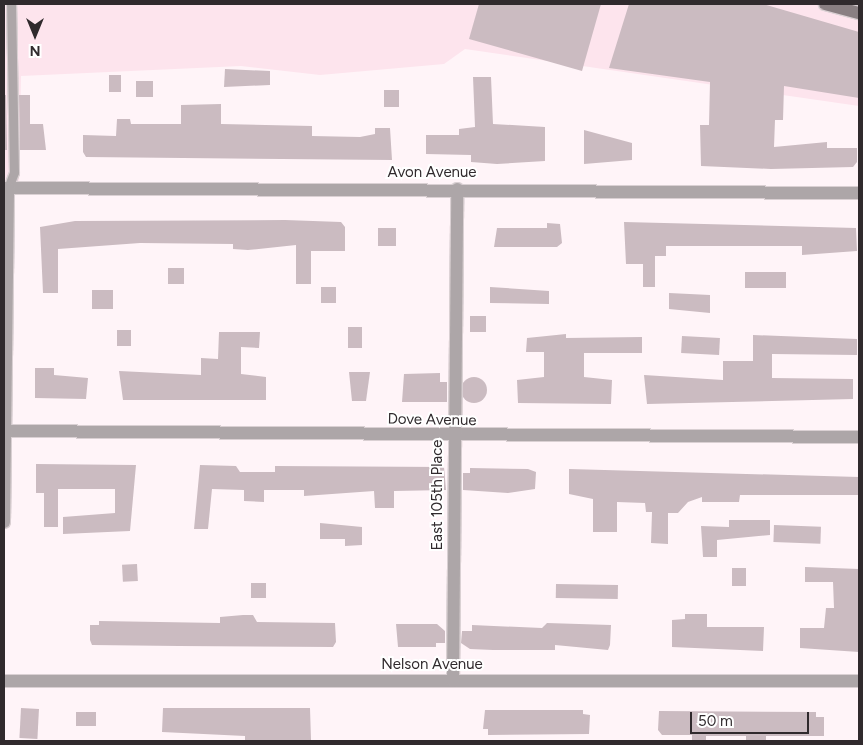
<!DOCTYPE html>
<style>
body{margin:0}
#map{position:relative;width:863px;height:745px;overflow:hidden;background:#fff4f8;font-family:Figtree,sans-serif}
div>[style]{position:absolute}
.built>*{inset:0;background:#fde4ed}
.building>*{inset:0;background:#cbbbc1;transform-origin:0 0}
.round{border-radius:50%}
.roads{filter:drop-shadow(1px 0 #dad0d3) drop-shadow(-1px 0 #dad0d3) drop-shadow(0 1px #dad0d3) drop-shadow(0 -1px #dad0d3)}
.lane>*{height:9px;margin:-4.5px;padding:0 4.5px;transform-origin:4.5px;border-radius:4.5px;background:#ada6a8}
.street>*{height:12px;margin:-6px;padding:0 6px;transform-origin:6px;border-radius:6px;background:#ada6a8}
.secondary>*{height:12px;margin:-6px;padding:0 6px;transform-origin:6px;border-radius:6px;background:#897f82}
span{translate:-50% -50%;white-space:nowrap;text-align:center;line-height:1.15;-webkit-text-stroke:4px #fff;paint-order:stroke}
.street-label{font-size:15px;color:#302a2d}
.frame{position:absolute;inset:0;border:5px solid #302a2d;pointer-events:none}
.north{position:absolute;left:10px;top:10px;width:50px;height:50px;-webkit-text-stroke:4px #fff;paint-order:stroke;rotate:180deg;font-size:14px;font-weight:700;line-height:20px;text-align:center;color:#302a2d}
.north::after{content:'';display:block;margin:auto;width:18px;height:22px;background:#302a2d;clip-path:polygon(50% 0,100% 100%,50% 72%,0 100%)}
.scale{position:absolute;left:690px;top:712px;width:119px;height:22px;box-sizing:border-box;border:2px solid #302a2d;border-top:0;padding-left:6px;font-size:15px;line-height:18px;white-space:nowrap;color:#302a2d;-webkit-text-stroke:4px #fff;paint-order:stroke}
</style>
<div id="map">
<div class="built">
<div style="clip-path:polygon(4px 4px,859px 4px,859px 106px,465px 49px,444px 64px,320px 75px,241px 66px,21px 76px,19px 188px,4px 188px)"></div>
</div>
<div class="building">
<div style="clip-path:polygon(479px 4px,601px 4px,582px 71px,469px 39px)"></div>
<div style="clip-path:polygon(629px 4px,763px 4px,859px 32px,859px 98px,784px 86px,783px 120px,775px 120px,774px 147px,827px 142px,827px 148px,857px 148px,857px 162px,853px 167px,771px 169px,701px 166px,700px 125px,709px 125px,710px 82px,609px 68px)"></div>
<div style="clip-path:polygon(225px 69px,270px 71px,270px 85px,224px 87px)"></div>
<div style="left:109px;top:75px;width:12px;height:17px"></div>
<div style="clip-path:polygon(473px 77px,491px 77px,493px 124px,545px 127px,545px 161px,497px 164px,471px 162px,471px 155px,426px 154px,426px 135px,459px 135px,459px 129px,475px 127px)"></div>
<div style="left:153px;top:81px;width:16px;height:17px;rotate:90deg"></div>
<div style="left:384px;top:90px;width:15px;height:17px"></div>
<div style="clip-path:polygon(4px 95px,6px 95px,7px 150px,4px 150px)"></div>
<div style="clip-path:polygon(19px 95px,30px 95px,30px 124px,43px 124px,46px 150px,20px 150px)"></div>
<div style="clip-path:polygon(221px 104px,221px 124px,312px 126px,312px 136px,360px 137px,375px 134px,375px 128px,390px 128px,392px 160px,86px 157px,83px 152px,83px 135px,116px 136px,117px 119px,130px 119px,131px 124px,181px 124px,181px 105px)"></div>
<div style="clip-path:polygon(584px 130px,632px 143px,632px 160px,584px 164px)"></div>
<div style="clip-path:polygon(285px 220px,341px 222px,345px 227px,345px 251px,311px 251px,311px 284px,296px 284px,296px 245px,248px 250px,233px 249px,233px 244px,140px 243px,58px 249px,58px 293px,43px 293px,40px 227px,75px 221px)"></div>
<div style="clip-path:polygon(624px 222px,856px 228px,857px 251px,802px 255px,802px 246px,666px 246px,666px 256px,655px 256px,655px 287px,643px 287px,643px 264px,626px 264px)"></div>
<div style="clip-path:polygon(547px 223px,560px 224px,562px 243px,557px 247px,494px 247px,497px 228px,547px 228px)"></div>
<div style="left:378px;top:228px;width:18px;height:18px"></div>
<div style="left:168px;top:268px;width:16px;height:16px"></div>
<div style="left:786px;top:272px;width:16px;height:41px;rotate:90deg"></div>
<div style="left:321px;top:287px;width:15px;height:16px"></div>
<div style="clip-path:polygon(490px 287px,549px 291px,549px 304px,490px 303px)"></div>
<div style="left:92px;top:290px;width:21px;height:19px"></div>
<div style="clip-path:polygon(669px 293px,710px 295px,710px 313px,669px 309px)"></div>
<div style="left:470px;top:316px;width:16px;height:16px"></div>
<div style="left:348px;top:327px;width:14px;height:21px"></div>
<div style="left:117px;top:330px;width:14px;height:16px"></div>
<div style="clip-path:polygon(219px 332px,260px 332px,259px 348px,241px 347px,241px 374px,266px 377px,266px 400px,123px 400px,119px 371px,201px 375px,201px 358px,218px 359px)"></div>
<div style="clip-path:polygon(566px 334px,566px 338px,642px 337px,642px 353px,584px 353px,584px 377px,612px 380px,611px 404px,518px 403px,517px 380px,544px 377px,544px 352px,526px 352px,527px 338px)"></div>
<div style="clip-path:polygon(753px 335px,857px 339px,857px 355px,772px 354px,772px 378px,853px 379px,853px 399px,647px 404px,644px 375px,723px 380px,723px 361px,753px 361px)"></div>
<div style="left:682px;top:336px;width:38px;height:17px;rotate:3deg"></div>
<div style="clip-path:polygon(35px 368px,54px 368px,54px 375px,88px 378px,86px 399px,35px 398px)"></div>
<div style="clip-path:polygon(349px 372px,370px 372px,366px 401px,352px 401px)"></div>
<div style="clip-path:polygon(440px 373px,440px 382px,447px 382px,447px 402px,402px 402px,404px 374px)"></div>
<div class="round" style="left:461px;top:377px;width:26px;height:26px"></div>
<div style="clip-path:polygon(36px 464px,136px 465px,130px 531px,63px 534px,63px 517px,115px 513px,115px 489px,58px 489px,58px 527px,44px 527px,44px 493px,36px 493px)"></div>
<div style="clip-path:polygon(200px 465px,236px 466px,240px 472px,275px 472px,275px 466px,444px 467px,446px 490px,394px 491px,394px 508px,375px 508px,374px 491px,304px 496px,304px 490px,264px 490px,264px 502px,244px 501px,244px 490px,212px 489px,208px 529px,194px 529px)"></div>
<div style="clip-path:polygon(470px 468px,528px 469px,536px 472px,535px 489px,508px 493px,463px 490px,463px 473px,470px 473px)"></div>
<div style="clip-path:polygon(569px 469px,859px 477px,859px 495px,740px 495px,739px 502px,702px 502px,702px 497px,688px 502px,678px 513px,668px 513px,668px 544px,651px 543px,652px 512px,646px 512px,645px 503px,617px 502px,617px 532px,593px 532px,593px 499px,569px 494px)"></div>
<div style="clip-path:polygon(729px 520px,770px 520px,770px 535px,717px 540px,717px 557px,703px 557px,701px 526px,729px 527px)"></div>
<div style="clip-path:polygon(320px 523px,362px 527px,362px 545px,345px 546px,345px 539px,320px 539px)"></div>
<div style="left:774px;top:525px;width:47px;height:17px;rotate:2deg"></div>
<div style="left:137px;top:564px;width:17px;height:15px;rotate:87deg"></div>
<div style="clip-path:polygon(805px 567px,859px 569px,859px 652px,800px 648px,800px 628px,824px 628px,826px 608px,834px 608px,833px 582px,805px 582px)"></div>
<div style="left:732px;top:568px;width:14px;height:18px"></div>
<div style="left:251px;top:583px;width:15px;height:15px"></div>
<div style="left:556px;top:584px;width:62px;height:14px;rotate:1deg"></div>
<div style="clip-path:polygon(685px 614px,707px 614px,707px 627px,764px 627px,763px 651px,672px 647px,672px 620px,685px 619px)"></div>
<div style="clip-path:polygon(243px 615px,253px 615px,257px 622px,335px 623px,336px 642px,333px 647px,179px 646px,92px 645px,90px 640px,90px 625px,99px 625px,99px 621px,220px 623px,220px 617px)"></div>
<div style="clip-path:polygon(547px 623px,611px 625px,610px 645px,608px 650px,555px 645px,555px 650px,493px 650px,470px 649px,461px 643px,462px 631px,472px 631px,472px 625px,542px 628px)"></div>
<div style="clip-path:polygon(396px 624px,437px 624px,445px 631px,445px 643px,436px 643px,436px 647px,398px 647px)"></div>
<div style="left:21px;top:708px;width:18px;height:30px;rotate:3deg"></div>
<div style="clip-path:polygon(163px 708px,310px 708px,311px 740px,245px 741px,245px 736px,162px 732px)"></div>
<div style="clip-path:polygon(485px 710px,583px 710px,583px 714px,590px 715px,589px 734px,488px 735px,488px 729px,483px 729px)"></div>
<div style="clip-path:polygon(659px 711px,816px 712px,816px 717px,824px 717px,824px 736px,766px 736px,766px 741px,746px 741px,746px 736px,706px 736px,706px 741px,692px 741px,692px 735px,662px 735px,658px 730px)"></div>
<div style="left:76px;top:712px;width:20px;height:14px"></div>
</div>
<div class="roads">
<div class="lane">
<div style="left:8px;top:188px;width:17px;rotate:-69deg"></div>
<div style="left:14px;top:172px;width:168px;rotate:-91deg"></div>
</div>
<div class="street">
<div style="left:4px;top:188px;width:855px;rotate:0.34deg"></div>
<div style="left:4px;top:431px;width:855px;rotate:0.4deg"></div>
<div style="left:4px;top:522px;width:334px;rotate:-89.3deg"></div>
<div style="left:4px;top:681px;width:855px"></div>
<div style="left:453px;top:681px;width:492px;rotate:-89.5deg"></div>
</div>
<div class="secondary">
<div style="left:825px;top:4px;width:35px;rotate:15deg"></div>
</div>
</div>
<div class="street-label">
<span style="left:432px;top:173px">Avon Avenue</span>
<span style="left:432px;top:420px;rotate:1deg">Dove Avenue</span>
<span style="left:438px;top:495px;rotate:-90deg">East 105th Place</span>
<span style="left:432px;top:665px">Nelson Avenue</span>
</div>
<div class="frame"></div>
<div class="north">N</div>
<div class="scale">50 m</div>
</div>
